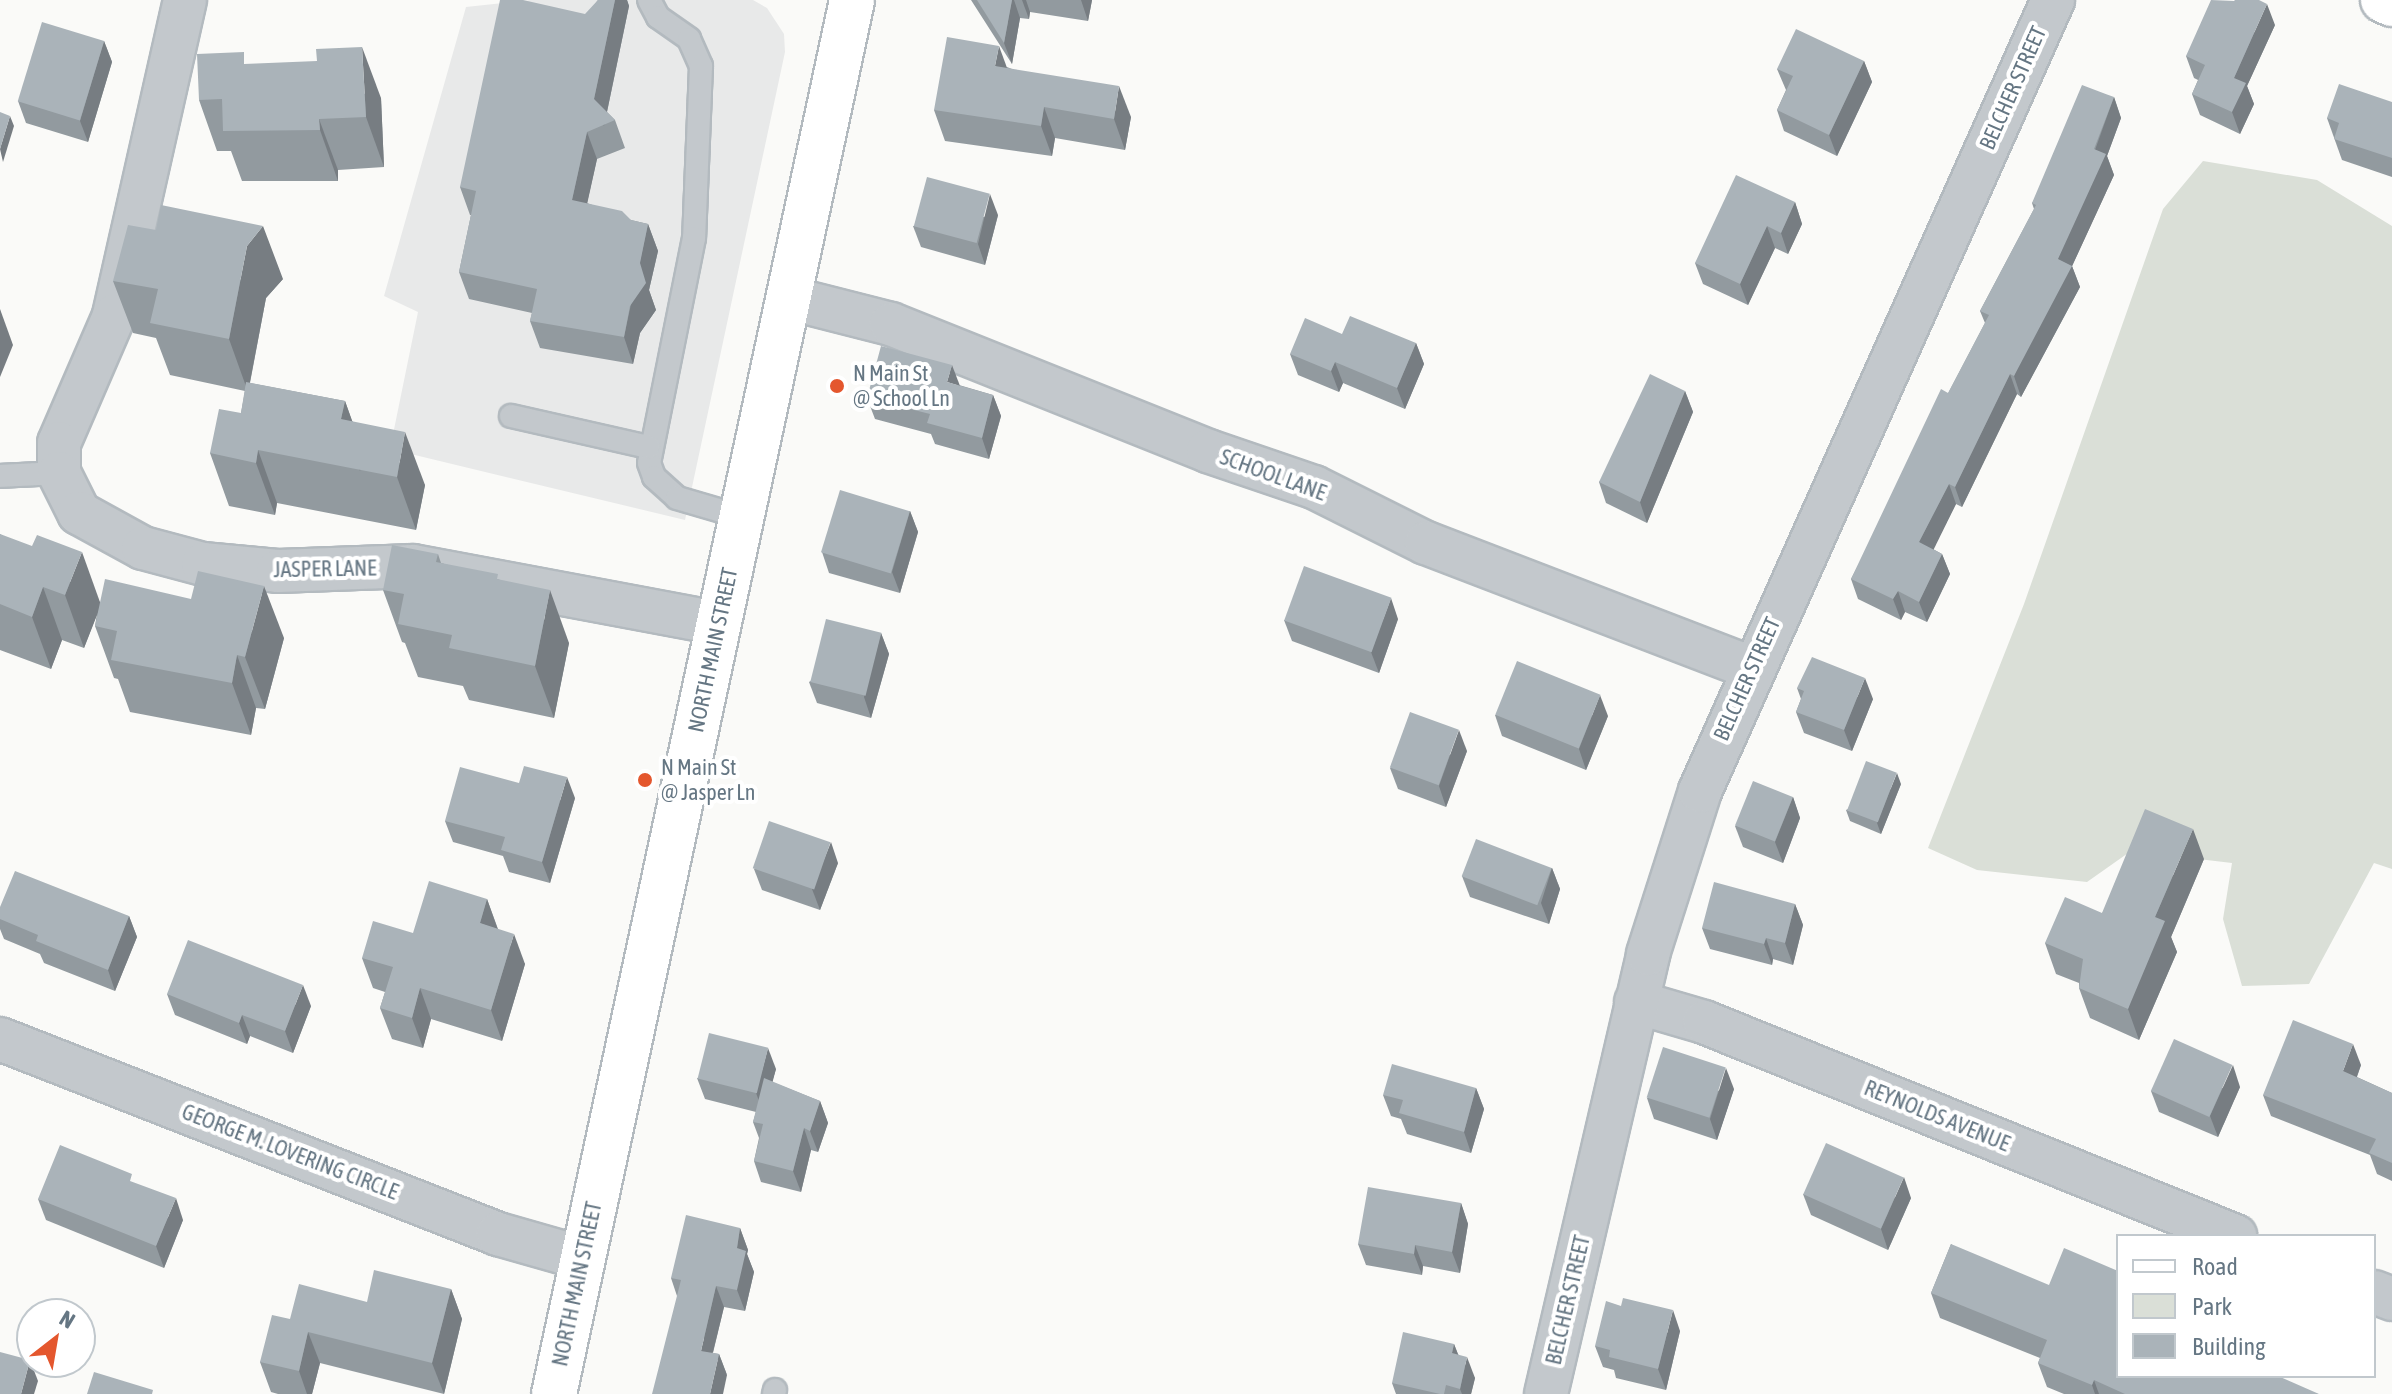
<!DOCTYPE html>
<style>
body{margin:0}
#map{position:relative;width:2392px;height:1394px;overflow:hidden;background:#fafaf8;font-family:"Asap Condensed",sans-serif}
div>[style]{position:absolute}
.built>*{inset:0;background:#e8e9e9}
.green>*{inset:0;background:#dadfd7}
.roads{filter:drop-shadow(2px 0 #b3babf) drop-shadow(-2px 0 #b3babf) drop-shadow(0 2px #b3babf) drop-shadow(0 -2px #b3babf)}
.service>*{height:22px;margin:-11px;padding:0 11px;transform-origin:11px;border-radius:11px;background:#c3c8cc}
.minor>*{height:42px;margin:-21px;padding:0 21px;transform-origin:21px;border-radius:21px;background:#c3c8cc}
.secondary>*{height:44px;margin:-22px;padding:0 22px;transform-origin:22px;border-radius:22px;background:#fff}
.primary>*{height:44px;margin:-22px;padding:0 22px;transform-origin:22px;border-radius:22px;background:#fff}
.wall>*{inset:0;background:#929a9f}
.shaded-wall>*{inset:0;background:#777d82}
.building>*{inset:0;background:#aab3b9;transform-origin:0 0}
.dots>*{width:22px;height:22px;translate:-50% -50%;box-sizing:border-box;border:4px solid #fff;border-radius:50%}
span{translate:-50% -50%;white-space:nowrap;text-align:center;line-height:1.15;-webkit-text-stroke:8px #fff;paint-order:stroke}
.street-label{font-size:22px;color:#657683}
.poi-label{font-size:22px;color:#657683}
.left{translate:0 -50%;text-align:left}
.legend{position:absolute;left:2116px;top:1234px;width:260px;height:144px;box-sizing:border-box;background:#fff;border:2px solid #c1c8cd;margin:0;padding:10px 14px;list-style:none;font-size:24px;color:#657683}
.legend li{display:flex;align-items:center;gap:16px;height:40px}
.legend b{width:40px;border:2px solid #c1c8cd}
.north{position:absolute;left:16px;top:1298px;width:80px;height:80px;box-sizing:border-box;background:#fff;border:2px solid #c1c8cd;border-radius:50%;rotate:31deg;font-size:22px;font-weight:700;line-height:32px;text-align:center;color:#657683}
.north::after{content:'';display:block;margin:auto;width:28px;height:36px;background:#e4572e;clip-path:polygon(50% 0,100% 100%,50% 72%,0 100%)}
</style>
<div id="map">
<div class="built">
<div style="clip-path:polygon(530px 0,753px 0,767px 8px,784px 34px,785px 52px,685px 520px,390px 449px,418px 312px,384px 296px,466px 7px)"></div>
</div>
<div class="green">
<div style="clip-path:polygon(2203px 161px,2317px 180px,2392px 226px,2392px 869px,2374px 863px,2309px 984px,2242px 986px,2223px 919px,2232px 863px,2131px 851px,2087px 882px,1977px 870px,1928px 848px,2024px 604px,2163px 209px)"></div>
</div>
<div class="roads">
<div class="service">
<div style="left:649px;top:0;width:19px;rotate:62deg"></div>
<div style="left:658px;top:17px;width:38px;rotate:35deg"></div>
<div style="left:689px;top:39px;width:30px;rotate:66deg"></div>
<div style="left:701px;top:66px;width:172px;rotate:92.3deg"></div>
<div style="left:694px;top:238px;width:229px;rotate:101.3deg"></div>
<div style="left:649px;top:463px;width:15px;rotate:70deg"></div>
<div style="left:654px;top:477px;width:31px;rotate:42deg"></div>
<div style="left:677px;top:498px;width:68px;rotate:16.3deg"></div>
<div style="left:511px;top:416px;width:141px;rotate:12.7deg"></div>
<div style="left:0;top:476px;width:59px;rotate:-2.9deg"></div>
<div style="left:774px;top:1394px;width:4px;rotate:-76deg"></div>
</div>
<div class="minor">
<div style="left:185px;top:0;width:324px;rotate:102.7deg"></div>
<div style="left:114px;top:316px;width:138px;rotate:113.4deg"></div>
<div style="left:59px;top:443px;width:30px;rotate:90deg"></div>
<div style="left:59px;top:473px;width:45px;rotate:63.4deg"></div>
<div style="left:79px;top:513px;width:73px;rotate:28.7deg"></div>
<div style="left:143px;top:548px;width:62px;rotate:14.9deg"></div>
<div style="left:203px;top:564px;width:75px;rotate:5.3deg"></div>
<div style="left:278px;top:571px;width:135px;rotate:-2.1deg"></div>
<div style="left:413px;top:566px;width:311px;rotate:10.6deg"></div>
<div style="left:789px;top:298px;width:105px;rotate:14.3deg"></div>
<div style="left:891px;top:324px;width:341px;rotate:21.8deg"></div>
<div style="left:1208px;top:451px;width:112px;rotate:18.8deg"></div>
<div style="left:1314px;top:487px;width:125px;rotate:26.6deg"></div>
<div style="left:1426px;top:543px;width:348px;rotate:21deg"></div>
<div style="left:1636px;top:1002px;width:71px;rotate:16.4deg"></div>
<div style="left:1704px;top:1022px;width:573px;rotate:21.95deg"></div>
<div style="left:0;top:1039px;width:535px;rotate:21.38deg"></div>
<div style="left:498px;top:1234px;width:87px;rotate:15.9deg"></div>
<div style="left:2374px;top:1292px;width:19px;rotate:21deg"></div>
<div style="left:1546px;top:1394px;width:452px;rotate:-76.9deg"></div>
<div style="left:1648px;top:954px;width:171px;rotate:-72.3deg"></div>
<div style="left:1700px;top:791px;width:866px;rotate:-65.95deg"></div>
</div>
<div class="secondary">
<div style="left:2383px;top:0;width:10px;rotate:24deg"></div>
</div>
<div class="primary">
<div style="left:554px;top:1394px;width:1425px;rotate:-77.93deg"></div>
</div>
</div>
<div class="wall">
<div style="clip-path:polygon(598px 0,627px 0,629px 6px,607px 112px,615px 120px,625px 148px,597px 159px,587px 203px,631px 220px,648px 224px,658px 251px,649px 290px,656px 310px,640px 333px,633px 364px,540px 348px,530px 321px,532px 313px,469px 299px,459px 272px,471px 215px,470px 215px,460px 187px)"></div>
<div style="clip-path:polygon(971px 0,1092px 0,1088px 21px,1030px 12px,1029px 19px,1020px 18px,1012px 64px)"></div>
<div style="clip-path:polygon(2275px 25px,2247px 86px,2254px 104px,2240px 134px,2200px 115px,2192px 94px,2198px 80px,2194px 78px,2186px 56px)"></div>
<div style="clip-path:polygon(104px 41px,112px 62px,88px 142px,26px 123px,18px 101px)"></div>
<div style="clip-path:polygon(1864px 61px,1872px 82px,1837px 156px,1784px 131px,1777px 110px,1786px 90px,1777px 69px)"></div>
<div style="clip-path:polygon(248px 64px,381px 98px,384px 167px,338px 170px,338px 181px,242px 181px,231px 151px,217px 151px,199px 100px)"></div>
<div style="clip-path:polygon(1007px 67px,1131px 117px,1125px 150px,1055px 138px,1052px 156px,945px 141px,934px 110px)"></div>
<div style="clip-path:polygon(2114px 97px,2121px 118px,2107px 156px,2114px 175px,2072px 266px,2080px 287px,2021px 397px,2017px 394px,1962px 507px,1956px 504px,1933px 549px,1942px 554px,1950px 574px,1927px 622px,1905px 612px,1901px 620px,1858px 599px,1851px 579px,1985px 323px,1980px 311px,2034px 209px,2032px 203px)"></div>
<div style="clip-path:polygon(2392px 102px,2392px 177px,2342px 160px,2327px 118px)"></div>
<div style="clip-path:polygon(1795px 202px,1802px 224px,1788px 254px,1775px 248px,1748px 305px,1703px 284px,1695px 263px)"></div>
<div style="clip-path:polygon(998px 215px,985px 265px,921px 247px,913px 226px)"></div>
<div style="clip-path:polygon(283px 279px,266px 298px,250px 383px,345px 401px,352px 421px,425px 485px,416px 530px,277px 503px,275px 515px,229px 506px,210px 453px,241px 413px,245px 391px,170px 375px,156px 338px,133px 333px,113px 281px)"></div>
<div style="clip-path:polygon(1416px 343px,1424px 364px,1405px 409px,1343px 383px,1339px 392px,1298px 375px,1290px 354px)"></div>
<div style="clip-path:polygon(959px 385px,993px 395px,1001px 416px,989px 459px,935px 444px,931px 434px,875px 419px,867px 398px)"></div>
<div style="clip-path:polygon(1685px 391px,1693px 412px,1647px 523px,1606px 503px,1599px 482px)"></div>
<div style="clip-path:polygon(910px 511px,918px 532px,900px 593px,829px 573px,822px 552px)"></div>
<div style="clip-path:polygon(0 534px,100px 602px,284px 638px,265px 709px,256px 708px,251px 735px,130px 712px,118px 679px,114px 678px,95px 626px,97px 614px,84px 648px,62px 640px,51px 669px,0 650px)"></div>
<div style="clip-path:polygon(438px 554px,441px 563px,500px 580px,569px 643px,554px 718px,469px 700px,463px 686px,418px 677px,405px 643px,402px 642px,383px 590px)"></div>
<div style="clip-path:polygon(1398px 619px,1379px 673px,1292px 641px,1284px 620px)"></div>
<div style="clip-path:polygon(881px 633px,889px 654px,871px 718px,817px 703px,809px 682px)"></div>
<div style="clip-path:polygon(1797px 688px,1873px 699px,1852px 751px,1804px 733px,1796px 712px,1801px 699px)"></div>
<div style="clip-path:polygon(1495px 715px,1608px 716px,1586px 770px,1502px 736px)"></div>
<div style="clip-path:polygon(1467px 751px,1446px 807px,1398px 789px,1390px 768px)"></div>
<div style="clip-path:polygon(1901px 784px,1881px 834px,1850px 821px,1846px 810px)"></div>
<div style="clip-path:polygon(1793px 797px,1800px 818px,1783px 863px,1743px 847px,1735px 826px)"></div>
<div style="clip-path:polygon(575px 798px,550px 883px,509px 872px,503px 856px,453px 842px,445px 821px)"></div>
<div style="clip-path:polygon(2204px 859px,2171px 937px,2177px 952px,2139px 1040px,2090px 1018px,2079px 988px,2079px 983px,2056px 974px,2045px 943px)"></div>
<div style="clip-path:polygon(838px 863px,820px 910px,762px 890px,754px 869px)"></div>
<div style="clip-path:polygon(1552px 868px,1560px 889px,1549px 924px,1470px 897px,1462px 876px)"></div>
<div style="clip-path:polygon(487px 899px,498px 929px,525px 964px,502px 1041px,431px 1019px,423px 1048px,392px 1039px,380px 1008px,385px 992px,373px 988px,362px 958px)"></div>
<div style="clip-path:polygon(1795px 904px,1803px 925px,1793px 965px,1773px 959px,1772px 965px,1710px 949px,1702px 928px)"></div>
<div style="clip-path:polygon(0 907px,129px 916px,137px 937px,115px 991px,44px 963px,40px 954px,4px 939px,0 929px)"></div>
<div style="clip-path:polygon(167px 994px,311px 1006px,293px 1053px,250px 1036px,247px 1044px,175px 1015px)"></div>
<div style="clip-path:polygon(2361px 1065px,2357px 1077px,2392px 1093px,2392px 1181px,2377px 1174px,2370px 1155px,2271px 1116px,2263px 1095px)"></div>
<div style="clip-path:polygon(776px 1069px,772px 1082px,820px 1101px,828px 1123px,818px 1152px,811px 1150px,801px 1192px,761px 1182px,754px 1161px,759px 1138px,753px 1122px,756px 1112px,705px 1099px,697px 1078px)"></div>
<div style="clip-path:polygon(2240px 1087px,2218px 1137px,2159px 1112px,2151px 1091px)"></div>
<div style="clip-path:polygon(1476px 1088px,1484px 1109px,1471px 1153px,1407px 1134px,1401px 1119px,1391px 1116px,1383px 1095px)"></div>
<div style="clip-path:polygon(1734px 1089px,1717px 1140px,1654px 1119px,1647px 1098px)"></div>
<div style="clip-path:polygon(1803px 1194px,1911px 1198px,1888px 1250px,1811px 1215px)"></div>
<div style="clip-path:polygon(38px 1199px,183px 1220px,164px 1268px,46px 1220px)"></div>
<div style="clip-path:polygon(1461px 1203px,1468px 1224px,1460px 1273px,1423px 1266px,1422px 1275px,1366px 1265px,1358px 1244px)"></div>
<div style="clip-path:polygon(740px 1228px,748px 1250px,747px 1254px,754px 1272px,745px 1311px,724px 1307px,713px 1353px,719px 1354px,727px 1375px,677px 1296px,671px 1278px)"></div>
<div style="clip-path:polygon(1951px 1244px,2118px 1376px,2319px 1394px,2064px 1394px,2047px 1387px,2038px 1363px,2040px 1358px,1940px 1318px,1931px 1293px)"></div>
<div style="clip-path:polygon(451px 1289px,462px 1319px,444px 1394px,320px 1363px,312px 1394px,278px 1394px,271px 1392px,260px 1362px,290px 1319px)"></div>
<div style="clip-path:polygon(1680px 1331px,1666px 1390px,1616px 1378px,1614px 1370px,1603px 1367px,1595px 1346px)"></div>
<div style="clip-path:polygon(1454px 1344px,1458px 1354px,1475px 1378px,1471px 1394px,1396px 1394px,1392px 1383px)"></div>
</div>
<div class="shaded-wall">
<div style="clip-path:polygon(615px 0,627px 0,629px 6px,604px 126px,594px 99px)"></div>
<div style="clip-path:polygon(1012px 0,1014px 0,1020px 18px,1012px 64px,1004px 43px)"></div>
<div style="clip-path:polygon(1022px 0,1026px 0,1030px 12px,1029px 19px)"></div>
<div style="clip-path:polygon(1081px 0,1092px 0,1088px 21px)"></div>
<div style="clip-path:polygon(2267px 4px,2275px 25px,2247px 86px,2254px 104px,2240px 134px,2232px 112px,2234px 78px)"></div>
<div style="clip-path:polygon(104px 41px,112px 62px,88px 142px,80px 121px)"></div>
<div style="clip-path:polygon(999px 46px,1010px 76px,995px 66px)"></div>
<div style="clip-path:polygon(362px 47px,381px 98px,384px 167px,366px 117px)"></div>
<div style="clip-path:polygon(1864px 61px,1872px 82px,1837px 156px,1829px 135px)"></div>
<div style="clip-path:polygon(1119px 86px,1131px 117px,1125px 150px,1114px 119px)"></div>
<div style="clip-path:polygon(2114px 97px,2121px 118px,2107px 156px,2114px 175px,2068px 275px,2072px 266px,2080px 287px,2021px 397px,2014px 376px)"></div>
<div style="clip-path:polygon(1044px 107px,1055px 138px,1052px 156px,1041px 126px)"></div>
<div style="clip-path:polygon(10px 116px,14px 126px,3px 162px,0 149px)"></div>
<div style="clip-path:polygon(319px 119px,338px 170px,338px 181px,320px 130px)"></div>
<div style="clip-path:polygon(587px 132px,597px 159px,582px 227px,572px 200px)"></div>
<div style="clip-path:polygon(990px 194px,998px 215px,985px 265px,978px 244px)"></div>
<div style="clip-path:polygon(1795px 202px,1802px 224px,1788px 254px,1781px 233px)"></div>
<div style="clip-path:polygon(648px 224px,658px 251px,649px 290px,656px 310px,640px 333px,633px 364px,624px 337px)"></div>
<div style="clip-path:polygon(263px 226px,283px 279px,266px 298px,248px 392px,229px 339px,247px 246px)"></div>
<div style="clip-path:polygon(1767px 226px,1775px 248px,1748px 305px,1740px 284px)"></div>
<div style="clip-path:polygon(0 309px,13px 345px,0 377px)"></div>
<div style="clip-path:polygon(1416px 343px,1424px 364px,1405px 409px,1397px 388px)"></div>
<div style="clip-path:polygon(1335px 362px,1343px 383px,1339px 392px,1331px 371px)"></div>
<div style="clip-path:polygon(952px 365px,960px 386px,947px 382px)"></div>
<div style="clip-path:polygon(2010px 374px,2017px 394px,1962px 507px,1955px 487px)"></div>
<div style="clip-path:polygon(1685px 391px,1693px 412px,1647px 523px,1640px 502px)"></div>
<div style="clip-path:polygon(993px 395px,1001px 416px,989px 459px,982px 438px)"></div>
<div style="clip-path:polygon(345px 401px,364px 454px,360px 471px,341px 419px)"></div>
<div style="clip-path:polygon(405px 432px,425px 485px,416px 530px,397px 477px)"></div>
<div style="clip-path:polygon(258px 450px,277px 503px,275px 515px,256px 463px)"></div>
<div style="clip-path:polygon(1949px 484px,1956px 504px,1927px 563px,1919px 542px)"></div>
<div style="clip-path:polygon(910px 511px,918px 532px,900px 593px,892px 572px)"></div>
<div style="clip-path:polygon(82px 552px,101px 605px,84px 648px,65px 595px)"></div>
<div style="clip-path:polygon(1942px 554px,1950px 574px,1927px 622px,1919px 602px)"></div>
<div style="clip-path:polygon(264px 586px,284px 638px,265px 709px,245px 657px)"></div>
<div style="clip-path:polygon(43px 587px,62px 640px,51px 669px,32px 617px)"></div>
<div style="clip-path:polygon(550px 590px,569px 643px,554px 718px,535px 666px)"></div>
<div style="clip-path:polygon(1898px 591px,1905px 612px,1901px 620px,1893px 599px)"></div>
<div style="clip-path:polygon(1391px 598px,1398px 619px,1379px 673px,1371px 652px)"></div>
<div style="clip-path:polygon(881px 633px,889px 654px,871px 718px,864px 697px)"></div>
<div style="clip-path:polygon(237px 655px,256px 708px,251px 735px,232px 683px)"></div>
<div style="clip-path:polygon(1865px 678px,1873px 699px,1852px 751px,1844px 730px)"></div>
<div style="clip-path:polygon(1600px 695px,1608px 716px,1586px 770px,1579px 749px)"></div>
<div style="clip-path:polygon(1459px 730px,1467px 751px,1446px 807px,1439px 786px)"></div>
<div style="clip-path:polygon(1897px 773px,1901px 784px,1881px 834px,1877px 823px)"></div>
<div style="clip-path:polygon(567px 777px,575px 798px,550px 883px,542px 862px)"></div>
<div style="clip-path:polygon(1793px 797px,1800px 818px,1783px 863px,1775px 842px)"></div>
<div style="clip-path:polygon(2193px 829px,2204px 859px,2171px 937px,2177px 952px,2139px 1040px,2128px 1009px,2155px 917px)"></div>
<div style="clip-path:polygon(831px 842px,838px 863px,820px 910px,812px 889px)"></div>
<div style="clip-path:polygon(1552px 868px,1560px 889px,1549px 924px,1541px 903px)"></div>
<div style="clip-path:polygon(487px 899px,498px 930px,480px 923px)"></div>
<div style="clip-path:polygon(1795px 904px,1803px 925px,1793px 965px,1785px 943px)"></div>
<div style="clip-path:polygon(129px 916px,137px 937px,115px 991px,108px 970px)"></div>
<div style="clip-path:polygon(514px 934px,525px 964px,502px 1041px,491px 1010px)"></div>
<div style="clip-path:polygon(1766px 938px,1773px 959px,1772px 965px,1764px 944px)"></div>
<div style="clip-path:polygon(303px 985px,311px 1006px,293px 1053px,285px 1031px)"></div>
<div style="clip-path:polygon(420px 988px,431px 1019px,423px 1048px,412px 1018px)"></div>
<div style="clip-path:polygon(242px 1015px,250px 1036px,247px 1044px,239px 1023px)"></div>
<div style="clip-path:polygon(2353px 1044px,2361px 1065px,2351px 1092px,2343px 1071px)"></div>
<div style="clip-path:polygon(768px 1048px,776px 1069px,764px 1114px,756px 1093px)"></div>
<div style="clip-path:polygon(2233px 1065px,2240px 1087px,2218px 1137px,2210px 1116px)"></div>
<div style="clip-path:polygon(1726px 1068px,1734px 1089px,1717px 1140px,1710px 1119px)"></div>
<div style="clip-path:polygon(1476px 1088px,1484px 1109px,1471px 1153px,1464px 1132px)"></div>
<div style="clip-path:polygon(820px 1101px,828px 1123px,818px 1152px,810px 1131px)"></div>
<div style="clip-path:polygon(804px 1128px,811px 1150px,801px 1192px,793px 1171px)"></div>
<div style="clip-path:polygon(1904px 1177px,1911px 1198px,1888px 1250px,1881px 1229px)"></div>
<div style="clip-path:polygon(176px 1198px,183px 1220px,164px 1268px,156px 1246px)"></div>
<div style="clip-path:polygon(1461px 1203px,1468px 1224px,1460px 1273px,1452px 1252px)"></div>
<div style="clip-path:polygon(740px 1228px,748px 1250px,747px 1254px,754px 1272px,745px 1311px,737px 1290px,737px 1248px)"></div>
<div style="clip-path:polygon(1415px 1245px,1423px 1266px,1422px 1275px,1414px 1254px)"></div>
<div style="clip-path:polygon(716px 1286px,724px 1307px,708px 1372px,701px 1351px)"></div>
<div style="clip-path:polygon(451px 1289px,462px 1319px,444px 1394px,432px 1363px)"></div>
<div style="clip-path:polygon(1673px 1310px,1680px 1331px,1666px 1390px,1658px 1369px)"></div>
<div style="clip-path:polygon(308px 1332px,320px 1363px,312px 1394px,307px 1394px,299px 1371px)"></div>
<div style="clip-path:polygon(1454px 1344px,1462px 1365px,1452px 1353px)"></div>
<div style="clip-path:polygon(719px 1354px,727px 1375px,723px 1394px,710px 1394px)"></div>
<div style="clip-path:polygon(1467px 1357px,1475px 1378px,1471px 1394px,1462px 1394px,1460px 1389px)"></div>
<div style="clip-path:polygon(30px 1360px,38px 1381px,34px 1394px,21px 1394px)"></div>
<div style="clip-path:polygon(2094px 1380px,2099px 1394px,2095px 1394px,2092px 1385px)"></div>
</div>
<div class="building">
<div style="clip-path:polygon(500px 0,523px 0,585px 14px,598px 0,615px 0,594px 99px,615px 120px,587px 132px,572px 200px,622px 211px,631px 220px,648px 224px,640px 263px,646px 283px,630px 306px,624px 337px,530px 321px,537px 289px,459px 272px,476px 191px,460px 187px)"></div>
<div style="clip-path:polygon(977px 0,1012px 0,1004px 43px)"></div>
<div style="clip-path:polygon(2211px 0,2234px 1px,2235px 0,2259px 0,2267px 4px,2234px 78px,2246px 83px,2232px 112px,2192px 94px,2205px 65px,2186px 56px)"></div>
<div style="left:42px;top:22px;width:65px;height:83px;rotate:17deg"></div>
<div style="clip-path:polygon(1796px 29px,1864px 61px,1829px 135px,1777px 110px,1793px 76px,1777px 69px)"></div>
<div style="clip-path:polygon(947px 37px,999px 46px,995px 66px,1119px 86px,1114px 119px,1044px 107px,1041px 126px,934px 110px)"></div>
<div style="clip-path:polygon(362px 47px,366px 117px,319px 119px,320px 130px,223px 131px,222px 99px,199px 100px,197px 54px,244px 52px,244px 64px,317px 61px,316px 49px)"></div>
<div style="clip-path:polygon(2339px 84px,2392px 102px,2392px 158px,2334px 139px,2339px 123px,2327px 118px)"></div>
<div style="clip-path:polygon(2082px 85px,2114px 97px,2094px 149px,2106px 154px,2058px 259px,2072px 266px,2014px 376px,2010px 374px,1955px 487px,1949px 484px,1919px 542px,1942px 554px,1919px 602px,1898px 591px,1893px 599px,1851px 579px,1941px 389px,1948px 393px,1989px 315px,1980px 311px,2036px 205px,2032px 203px)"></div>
<div style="clip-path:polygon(0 112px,10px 116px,0 149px)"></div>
<div style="clip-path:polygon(1736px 175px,1795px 202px,1781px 233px,1767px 226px,1740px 284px,1695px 263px)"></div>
<div style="left:927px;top:177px;width:65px;height:51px;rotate:15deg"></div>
<div style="clip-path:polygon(161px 205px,263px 226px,247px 246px,229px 339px,150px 323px,158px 289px,113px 281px,128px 225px,156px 230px)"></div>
<div style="clip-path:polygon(1350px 316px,1416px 343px,1397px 388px,1335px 362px,1331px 371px,1290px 354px,1305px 318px,1342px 334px)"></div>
<div style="clip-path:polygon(881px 346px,952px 365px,947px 382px,993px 395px,982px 438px,927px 423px,930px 414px,867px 398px)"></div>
<div style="clip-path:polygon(1650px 374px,1685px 391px,1640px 502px,1599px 482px)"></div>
<div style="clip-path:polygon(246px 382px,345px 401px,341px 419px,405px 432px,397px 477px,258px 450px,256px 463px,210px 453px,219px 409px,241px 413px)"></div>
<div style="left:840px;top:490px;width:73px;height:65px;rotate:17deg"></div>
<div style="clip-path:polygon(0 534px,32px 546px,37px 535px,82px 552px,65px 595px,43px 587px,32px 617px,0 604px)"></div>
<div style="clip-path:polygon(392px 545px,438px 554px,436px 562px,498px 574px,497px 579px,550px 590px,535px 666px,449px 648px,452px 635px,398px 624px,404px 594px,383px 590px)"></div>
<div style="left:1304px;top:566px;width:93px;height:58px;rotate:20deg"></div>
<div style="clip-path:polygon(198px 571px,264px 586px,245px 657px,237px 655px,232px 683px,111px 660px,117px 631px,95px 626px,105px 579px,191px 599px)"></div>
<div style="left:826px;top:619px;width:57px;height:65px;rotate:14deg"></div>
<div style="clip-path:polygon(1812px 657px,1865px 678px,1844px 730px,1796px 712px,1804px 691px,1797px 688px)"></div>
<div style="left:1517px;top:661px;width:90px;height:58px;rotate:22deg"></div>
<div style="left:1410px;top:712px;width:52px;height:59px;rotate:20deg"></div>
<div style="left:1866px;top:761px;width:33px;height:53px;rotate:21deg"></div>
<div style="clip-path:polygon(524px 766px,567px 777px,542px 862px,501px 850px,505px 837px,445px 821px,460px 767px,519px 783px)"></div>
<div style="left:1753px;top:781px;width:43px;height:48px;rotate:22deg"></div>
<div style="clip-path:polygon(2145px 809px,2193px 829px,2155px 917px,2165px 921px,2128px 1009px,2079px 988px,2083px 959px,2045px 943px,2065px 897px,2102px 913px)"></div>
<div style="left:769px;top:821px;width:65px;height:50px;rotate:19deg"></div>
<div style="left:1476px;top:839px;width:81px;height:40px;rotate:21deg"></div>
<div style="clip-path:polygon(15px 871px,129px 916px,108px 970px,36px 941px,38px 935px,0 919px,0 907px)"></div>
<div style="clip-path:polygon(429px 881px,487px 899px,480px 923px,514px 934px,491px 1010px,420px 988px,412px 1018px,380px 1008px,393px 967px,362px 958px,373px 921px,413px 933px)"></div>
<div style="clip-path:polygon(1714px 882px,1795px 904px,1785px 943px,1766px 938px,1764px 944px,1702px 928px)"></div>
<div style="clip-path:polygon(188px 940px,303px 985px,285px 1031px,242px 1015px,239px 1023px,167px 994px)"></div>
<div style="clip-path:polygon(2293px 1020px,2353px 1044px,2343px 1071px,2392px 1093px,2392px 1163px,2369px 1153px,2376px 1139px,2263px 1095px)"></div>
<div style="left:709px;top:1033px;width:61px;height:47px;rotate:14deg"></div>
<div style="left:2174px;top:1039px;width:64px;height:57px;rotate:24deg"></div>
<div style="left:1663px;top:1047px;width:66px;height:53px;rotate:18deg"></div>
<div style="clip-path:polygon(1392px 1064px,1476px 1088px,1464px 1132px,1399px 1113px,1403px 1100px,1383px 1095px)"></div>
<div style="clip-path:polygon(764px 1078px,820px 1101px,810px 1131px,804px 1128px,793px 1171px,754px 1161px,763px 1124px,753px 1122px)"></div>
<div style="left:1826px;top:1143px;width:85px;height:56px;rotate:24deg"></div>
<div style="clip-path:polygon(60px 1145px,132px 1174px,130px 1181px,176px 1198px,156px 1246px,38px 1199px)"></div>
<div style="clip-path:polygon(1368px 1187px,1461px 1203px,1452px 1252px,1415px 1245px,1414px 1254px,1358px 1244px)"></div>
<div style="clip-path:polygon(686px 1215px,740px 1228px,737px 1248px,746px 1251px,737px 1290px,716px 1286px,701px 1351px,719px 1354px,710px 1394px,652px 1394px,681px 1280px,671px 1278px)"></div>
<div style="clip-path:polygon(1951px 1244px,2049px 1285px,2064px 1248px,2118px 1271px,2118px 1376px,2278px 1376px,2319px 1394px,2125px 1394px,2094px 1380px,2092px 1385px,2038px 1363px,2047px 1340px,1931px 1293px)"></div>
<div style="clip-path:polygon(374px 1270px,451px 1289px,432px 1363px,308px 1332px,299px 1371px,260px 1362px,272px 1315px,290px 1319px,299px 1284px,367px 1302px)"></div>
<div style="clip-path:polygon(1623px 1298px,1673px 1310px,1658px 1369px,1609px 1357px,1610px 1350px,1595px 1346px,1606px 1301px,1621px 1306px)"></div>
<div style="clip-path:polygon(1403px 1332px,1454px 1344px,1452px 1353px,1467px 1357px,1460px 1389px,1446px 1385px,1444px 1394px,1440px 1394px,1392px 1383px)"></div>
<div style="clip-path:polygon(0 1352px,30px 1360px,21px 1394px,0 1394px)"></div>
<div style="clip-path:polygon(94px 1372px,153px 1390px,152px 1394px,87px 1394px)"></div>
</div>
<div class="dots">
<div style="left:837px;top:386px;background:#e4572e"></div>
<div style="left:645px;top:780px;background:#e4572e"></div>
</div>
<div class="street-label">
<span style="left:2013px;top:88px;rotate:-66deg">BELCHER STREET</span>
<span style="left:1273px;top:475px;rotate:20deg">SCHOOL LANE</span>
<span style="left:325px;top:569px;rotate:-1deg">JASPER LANE</span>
<span style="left:713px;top:650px;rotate:-78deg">NORTH MAIN STREET</span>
<span style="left:1747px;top:679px;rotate:-66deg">BELCHER STREET</span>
<span style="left:1937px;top:1116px;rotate:22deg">REYNOLDS AVENUE</span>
<span style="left:290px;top:1152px;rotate:21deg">GEORGE M. LOVERING CIRCLE</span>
<span style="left:577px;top:1284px;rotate:-78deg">NORTH MAIN STREET</span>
<span style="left:1568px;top:1300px;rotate:-77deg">BELCHER STREET</span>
</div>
<div class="poi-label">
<span class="left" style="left:853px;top:386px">N Main St<br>@ School Ln</span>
<span class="left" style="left:661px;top:780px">N Main St<br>@ Jasper Ln</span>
</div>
<ul class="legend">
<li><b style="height:10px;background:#fff"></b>Road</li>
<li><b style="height:22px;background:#dadfd7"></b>Park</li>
<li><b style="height:22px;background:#aab3b9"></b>Building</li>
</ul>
<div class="north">N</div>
</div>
